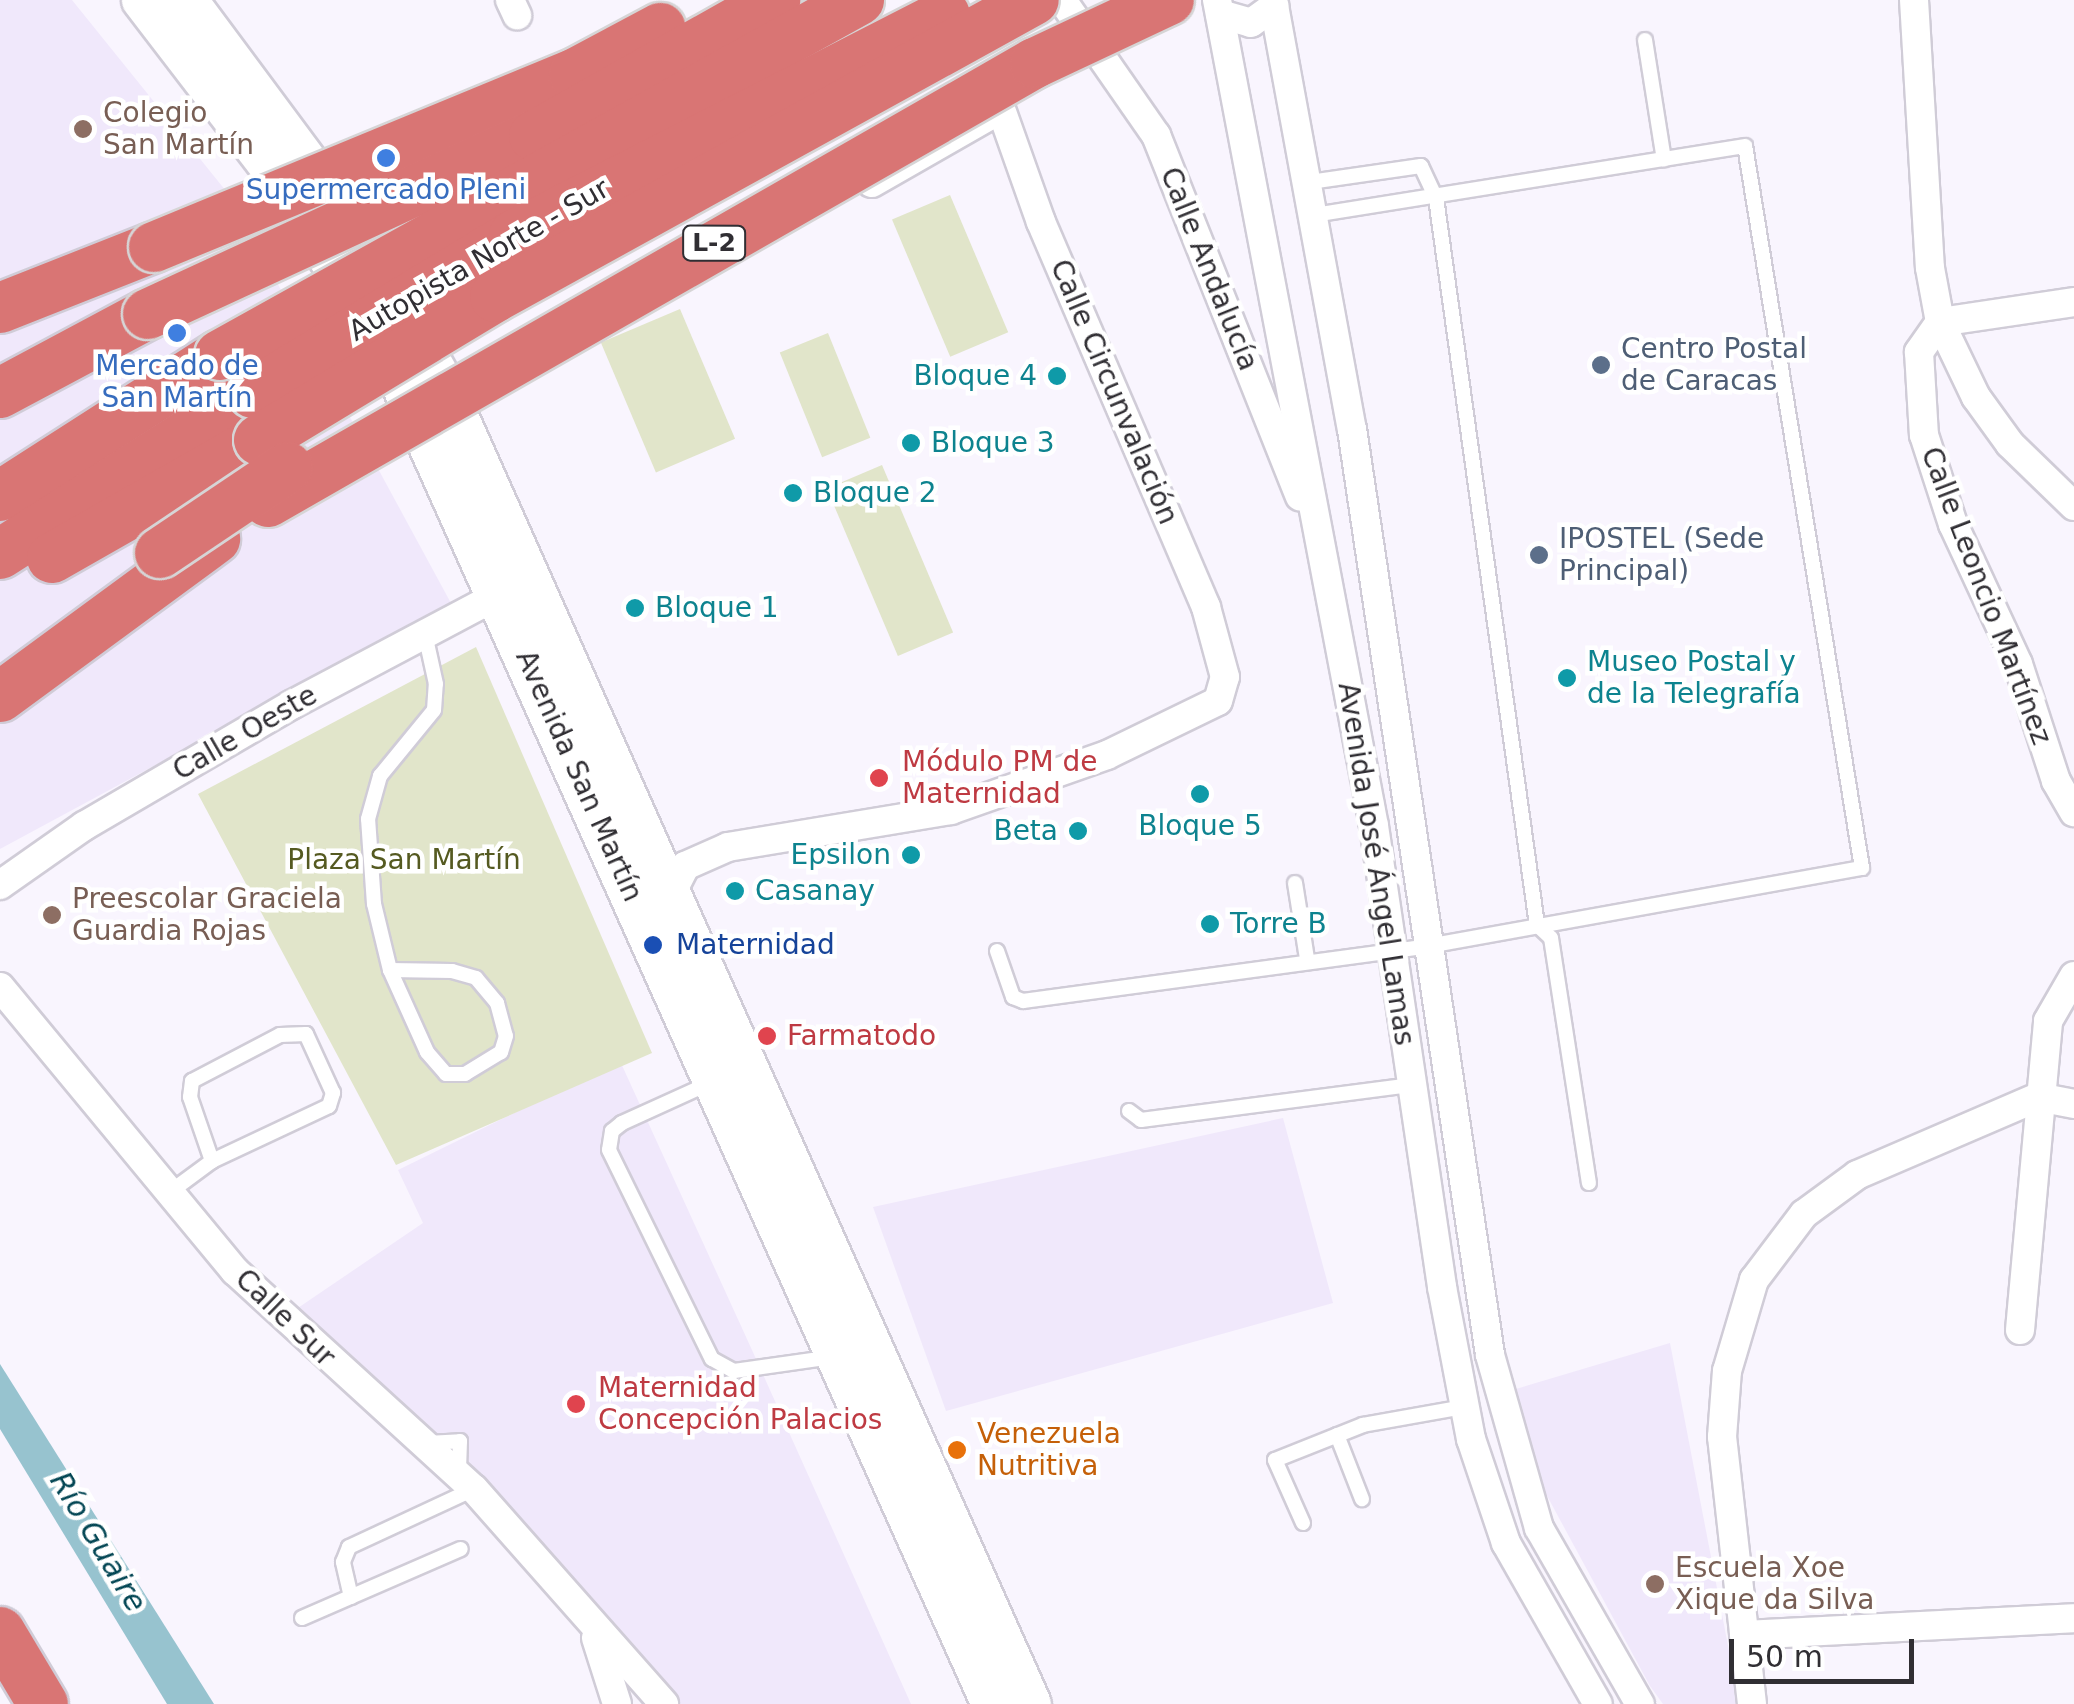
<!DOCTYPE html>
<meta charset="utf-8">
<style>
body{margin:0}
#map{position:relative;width:2074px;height:1704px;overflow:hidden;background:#f9f5fe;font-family:"DejaVu Sans",sans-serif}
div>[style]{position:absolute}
.built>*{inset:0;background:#f0e8fb}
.green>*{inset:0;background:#e1e5ca;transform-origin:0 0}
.water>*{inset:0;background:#97c3cf}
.roads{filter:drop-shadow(2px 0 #d0ccd7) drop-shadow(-2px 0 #d0ccd7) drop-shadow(0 2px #d0ccd7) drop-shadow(0 -2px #d0ccd7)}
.service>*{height:14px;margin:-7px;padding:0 7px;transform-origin:7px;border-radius:7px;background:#fff}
.minor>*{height:28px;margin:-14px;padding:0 14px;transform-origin:14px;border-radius:14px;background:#fff}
.secondary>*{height:40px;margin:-20px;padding:0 20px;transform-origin:20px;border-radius:20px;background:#fff}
.motorway>*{height:50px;margin:-25px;padding:0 25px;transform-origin:25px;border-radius:25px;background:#d97574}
.bridges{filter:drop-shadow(2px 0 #d6d5d6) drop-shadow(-2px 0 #d6d5d6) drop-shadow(0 2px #d6d5d6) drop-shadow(0 -2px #d6d5d6)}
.motorway-bridge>*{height:50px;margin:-25px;padding:0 25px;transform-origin:25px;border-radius:25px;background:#d97574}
.dots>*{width:28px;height:28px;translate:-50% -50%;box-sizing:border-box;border:5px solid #fff;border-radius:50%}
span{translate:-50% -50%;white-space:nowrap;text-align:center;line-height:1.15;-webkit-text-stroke:9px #fff;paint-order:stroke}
.shield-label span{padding:2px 8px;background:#fff;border:2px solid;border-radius:8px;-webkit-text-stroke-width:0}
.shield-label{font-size:25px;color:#302e33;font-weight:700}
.education-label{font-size:28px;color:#785e54}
.left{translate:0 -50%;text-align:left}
.shop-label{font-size:28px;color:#366cbe}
.street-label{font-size:28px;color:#302e33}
.service-label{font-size:28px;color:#4e5e75}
.culture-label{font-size:28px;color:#0d838f}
.right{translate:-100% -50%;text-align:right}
.health-label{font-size:28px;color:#be3a42}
.park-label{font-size:28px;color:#555a21}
.transit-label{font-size:28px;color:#164399}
.food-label{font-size:28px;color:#c56008}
.water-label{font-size:30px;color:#024553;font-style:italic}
.scale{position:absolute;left:1729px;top:1639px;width:185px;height:45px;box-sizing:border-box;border:5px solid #302e33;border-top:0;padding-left:12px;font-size:30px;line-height:35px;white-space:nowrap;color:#302e33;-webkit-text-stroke:8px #fff;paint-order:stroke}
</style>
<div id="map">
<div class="built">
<div style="clip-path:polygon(0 0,72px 0,230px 196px,452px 605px,0 849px)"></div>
<div style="clip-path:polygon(620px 1061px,752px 1350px,911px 1704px,675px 1704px,289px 1314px,423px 1223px,398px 1170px)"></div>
<div style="clip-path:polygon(1283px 1118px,1333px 1303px,946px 1411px,873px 1207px)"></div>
<div style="clip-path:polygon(1670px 1343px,1739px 1703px,1736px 1704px,1663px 1704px,1650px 1686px,1539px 1481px,1506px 1392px)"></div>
</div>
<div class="green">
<div style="left:950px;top:195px;width:149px;height:63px;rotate:67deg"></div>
<div style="left:680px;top:309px;width:141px;height:86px;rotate:67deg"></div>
<div style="left:828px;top:333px;width:113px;height:52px;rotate:68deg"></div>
<div style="left:882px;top:465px;width:182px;height:60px;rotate:67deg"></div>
<div style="clip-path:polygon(476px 647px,652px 1053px,396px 1165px,198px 794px)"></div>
</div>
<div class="water">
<div style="clip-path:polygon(0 1364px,214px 1704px,167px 1704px,0 1429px)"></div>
</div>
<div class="roads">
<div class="service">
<div style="left:1645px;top:40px;width:121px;rotate:81deg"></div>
<div style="left:1310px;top:182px;width:112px;rotate:-8.2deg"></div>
<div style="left:1421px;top:166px;width:35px;rotate:65deg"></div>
<div style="left:1436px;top:198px;width:734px;rotate:82.09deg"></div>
<div style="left:1537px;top:925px;width:19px;rotate:43deg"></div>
<div style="left:1551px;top:938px;width:248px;rotate:81.2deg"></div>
<div style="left:1295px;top:883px;width:77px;rotate:81deg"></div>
<div style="left:997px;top:951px;width:49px;rotate:70.8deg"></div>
<div style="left:1013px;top:997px;width:11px;rotate:22deg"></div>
<div style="left:1023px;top:1001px;width:409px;rotate:-7.7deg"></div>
<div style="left:1428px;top:946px;width:441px;rotate:-10.2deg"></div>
<div style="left:1862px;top:868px;width:731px;rotate:-99.2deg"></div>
<div style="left:1745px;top:146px;width:435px;rotate:170.9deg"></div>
<div style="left:390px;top:970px;width:62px;rotate:0.9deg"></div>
<div style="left:452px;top:971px;width:25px;rotate:16deg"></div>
<div style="left:476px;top:978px;width:33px;rotate:50deg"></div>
<div style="left:497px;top:1003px;width:34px;rotate:75deg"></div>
<div style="left:506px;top:1036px;width:17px;rotate:107deg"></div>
<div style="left:501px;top:1052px;width:42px;rotate:148.6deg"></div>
<div style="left:465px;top:1074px;width:19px;rotate:180deg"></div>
<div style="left:446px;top:1074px;width:29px;rotate:-131deg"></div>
<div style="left:427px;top:1052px;width:90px;rotate:-114.3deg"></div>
<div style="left:390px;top:970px;width:68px;rotate:-103.6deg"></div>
<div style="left:374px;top:904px;width:85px;rotate:-94deg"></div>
<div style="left:368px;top:819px;width:45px;rotate:-74.4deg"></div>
<div style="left:380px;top:776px;width:85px;rotate:-50.7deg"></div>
<div style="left:434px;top:710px;width:26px;rotate:-86deg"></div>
<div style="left:436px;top:684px;width:51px;rotate:-102.4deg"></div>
<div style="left:710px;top:1083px;width:97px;rotate:155.6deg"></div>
<div style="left:622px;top:1123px;width:13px;rotate:141deg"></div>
<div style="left:612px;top:1131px;width:19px;rotate:99deg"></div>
<div style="left:609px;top:1150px;width:233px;rotate:63.8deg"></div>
<div style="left:712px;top:1359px;width:25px;rotate:29deg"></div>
<div style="left:734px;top:1371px;width:99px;rotate:-8.1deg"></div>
<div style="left:1129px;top:1111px;width:15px;rotate:37deg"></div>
<div style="left:1141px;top:1120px;width:273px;rotate:-7.4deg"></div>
<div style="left:170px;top:1192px;width:52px;rotate:-36.4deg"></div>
<div style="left:212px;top:1161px;width:129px;rotate:-25.2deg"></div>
<div style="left:329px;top:1106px;width:14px;rotate:-73deg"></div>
<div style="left:333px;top:1093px;width:65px;rotate:-114.6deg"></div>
<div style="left:306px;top:1034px;width:26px;rotate:178deg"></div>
<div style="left:280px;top:1035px;width:99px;rotate:152.4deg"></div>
<div style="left:192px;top:1081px;width:16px;rotate:97deg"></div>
<div style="left:190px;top:1097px;width:68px;rotate:71deg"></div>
<div style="left:1337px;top:1435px;width:69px;rotate:68.7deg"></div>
<div style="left:427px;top:1443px;width:33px;rotate:-3deg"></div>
<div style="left:460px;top:1441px;width:32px;rotate:92deg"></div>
<div style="left:1303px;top:1523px;width:69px;rotate:-114deg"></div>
<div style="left:1275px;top:1460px;width:95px;rotate:-21.7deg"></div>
<div style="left:1363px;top:1425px;width:103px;rotate:-10.1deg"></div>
<div style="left:351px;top:1597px;width:36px;rotate:-103deg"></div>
<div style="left:343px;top:1562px;width:16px;rotate:-68deg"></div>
<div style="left:349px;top:1547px;width:138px;rotate:-24.9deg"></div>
<div style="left:302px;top:1618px;width:173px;rotate:-23.5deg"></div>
</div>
<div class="minor">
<div style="left:510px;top:0;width:17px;rotate:65deg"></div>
<div style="left:1062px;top:0;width:165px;rotate:55.2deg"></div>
<div style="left:1156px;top:135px;width:389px;rotate:68.3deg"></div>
<div style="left:1217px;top:0;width:841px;rotate:79.24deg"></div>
<div style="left:1374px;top:826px;width:466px;rotate:81.6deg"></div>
<div style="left:1442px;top:1287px;width:155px;rotate:79.2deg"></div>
<div style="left:1471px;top:1439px;width:110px;rotate:71.4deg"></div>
<div style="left:1506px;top:1543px;width:185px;rotate:60.3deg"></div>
<div style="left:1273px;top:0;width:436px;rotate:79.6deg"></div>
<div style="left:1352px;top:429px;width:936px;rotate:81.52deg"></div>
<div style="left:1490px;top:1355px;width:180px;rotate:74.2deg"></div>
<div style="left:1539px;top:1528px;width:203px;rotate:60.2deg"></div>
<div style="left:1914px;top:0;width:268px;rotate:86.6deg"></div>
<div style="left:1930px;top:268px;width:55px;rotate:79.5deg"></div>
<div style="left:1940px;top:322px;width:83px;rotate:64.4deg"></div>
<div style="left:1976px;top:397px;width:58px;rotate:54.1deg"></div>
<div style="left:2010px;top:444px;width:89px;rotate:44.1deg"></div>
<div style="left:1220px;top:14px;width:32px;rotate:16deg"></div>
<div style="left:1251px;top:23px;width:29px;rotate:-36deg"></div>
<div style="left:1940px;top:322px;width:37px;rotate:125deg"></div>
<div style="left:1919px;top:352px;width:83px;rotate:86.6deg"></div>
<div style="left:1924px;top:435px;width:94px;rotate:72deg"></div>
<div style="left:1953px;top:524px;width:154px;rotate:65.1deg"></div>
<div style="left:2018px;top:664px;width:123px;rotate:72deg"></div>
<div style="left:2056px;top:781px;width:36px;rotate:60deg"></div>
<div style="left:1940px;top:322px;width:135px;rotate:-8.5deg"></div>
<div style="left:0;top:885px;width:103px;rotate:-35.1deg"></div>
<div style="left:84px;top:826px;width:240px;rotate:-30.3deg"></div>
<div style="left:291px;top:705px;width:235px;rotate:-27.9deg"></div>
<div style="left:669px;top:898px;width:36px;rotate:-63deg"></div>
<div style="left:685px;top:866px;width:47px;rotate:-23.8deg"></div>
<div style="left:728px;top:847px;width:226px;rotate:-9.4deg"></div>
<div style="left:951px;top:810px;width:165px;rotate:-19.4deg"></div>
<div style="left:1107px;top:755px;width:123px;rotate:-25.9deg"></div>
<div style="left:1218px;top:701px;width:25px;rotate:-74deg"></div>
<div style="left:1225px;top:677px;width:73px;rotate:-105.2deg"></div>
<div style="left:1206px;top:607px;width:419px;rotate:-113.2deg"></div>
<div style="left:1041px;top:222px;width:120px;rotate:-109.5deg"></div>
<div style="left:1001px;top:109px;width:149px;rotate:150.2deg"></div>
<div style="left:0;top:987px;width:369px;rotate:50.4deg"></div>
<div style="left:235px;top:1271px;width:323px;rotate:42.4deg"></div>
<div style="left:474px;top:1489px;width:287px;rotate:48.5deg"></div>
<div style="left:2020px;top:1330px;width:310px;rotate:-84.8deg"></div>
<div style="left:2048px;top:1021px;width:52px;rotate:-60deg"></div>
<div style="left:1744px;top:1635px;width:330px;rotate:-2.9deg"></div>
<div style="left:596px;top:1638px;width:69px;rotate:72.3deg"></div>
<div style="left:1752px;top:1704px;width:269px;rotate:-96.4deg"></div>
<div style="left:1722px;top:1437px;width:66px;rotate:-85.7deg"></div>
<div style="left:1727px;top:1371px;width:95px;rotate:-73.5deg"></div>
<div style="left:1754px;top:1280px;width:83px;rotate:-52.9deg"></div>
<div style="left:1804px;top:1214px;width:66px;rotate:-36.3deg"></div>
<div style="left:1857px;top:1175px;width:197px;rotate:-23.3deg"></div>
<div style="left:2038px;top:1097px;width:37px;rotate:11deg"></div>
</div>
<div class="secondary">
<div style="left:142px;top:0;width:228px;rotate:52.5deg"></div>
<div style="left:281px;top:181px;width:203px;rotate:58.3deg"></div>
<div style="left:388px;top:354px;width:1479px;rotate:65.9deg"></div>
<div style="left:187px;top:0;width:275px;rotate:53.4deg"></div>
<div style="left:351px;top:221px;width:186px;rotate:60.4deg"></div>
<div style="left:443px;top:383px;width:1446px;rotate:66.01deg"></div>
</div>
<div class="motorway">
<div style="left:0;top:308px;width:166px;rotate:-21.6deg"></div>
<div style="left:0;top:393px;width:168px;rotate:-28.1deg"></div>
<div style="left:0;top:496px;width:261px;rotate:-32.7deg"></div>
<div style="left:0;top:554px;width:300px;rotate:-32.5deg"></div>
<div style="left:52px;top:558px;width:238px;rotate:-29.7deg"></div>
<div style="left:0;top:697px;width:267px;rotate:-36.3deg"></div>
<div style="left:0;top:1632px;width:84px;rotate:59.2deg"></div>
</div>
</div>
<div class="bridges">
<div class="motorway-bridge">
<div style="left:154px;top:247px;width:454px;rotate:-22.4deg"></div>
<div style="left:574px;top:74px;width:98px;rotate:-28.1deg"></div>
<div style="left:148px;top:314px;width:425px;rotate:-24.8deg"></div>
<div style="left:534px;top:136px;width:277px;rotate:-29.4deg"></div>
<div style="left:220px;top:355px;width:731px;rotate:-29.05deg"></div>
<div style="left:253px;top:393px;width:305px;rotate:-31.2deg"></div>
<div style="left:514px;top:235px;width:484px;rotate:-27.1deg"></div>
<div style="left:259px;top:440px;width:276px;rotate:-31.2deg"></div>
<div style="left:495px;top:297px;width:615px;rotate:-28.86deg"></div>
<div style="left:268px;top:502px;width:884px;rotate:-29.79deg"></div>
<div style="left:1035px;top:63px;width:148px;rotate:-25.2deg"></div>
<div style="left:160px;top:553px;width:154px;rotate:-33.9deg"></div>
</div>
</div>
<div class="dots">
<div style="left:83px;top:129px;background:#8d6e63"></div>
<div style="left:386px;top:158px;background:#3f7fe0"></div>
<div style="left:177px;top:333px;background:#3f7fe0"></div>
<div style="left:1601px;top:365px;background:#5c6f8a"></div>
<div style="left:1057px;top:376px;background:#0f9aa8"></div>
<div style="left:911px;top:443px;background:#0f9aa8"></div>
<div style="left:793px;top:493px;background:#0f9aa8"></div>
<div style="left:1539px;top:555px;background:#5c6f8a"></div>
<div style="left:635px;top:608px;background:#0f9aa8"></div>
<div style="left:1567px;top:678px;background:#0f9aa8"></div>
<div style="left:879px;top:778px;background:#e0444e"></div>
<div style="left:1200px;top:794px;background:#0f9aa8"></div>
<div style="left:1078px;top:831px;background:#0f9aa8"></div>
<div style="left:911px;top:855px;background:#0f9aa8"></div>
<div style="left:735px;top:891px;background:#0f9aa8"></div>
<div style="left:52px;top:915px;background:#8d6e63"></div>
<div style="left:1210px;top:924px;background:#0f9aa8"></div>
<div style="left:653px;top:945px;background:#1a4fb4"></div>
<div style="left:767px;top:1036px;background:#e0444e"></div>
<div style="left:576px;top:1404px;background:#e0444e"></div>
<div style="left:957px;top:1450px;background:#e8710a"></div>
<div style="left:1655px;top:1584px;background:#8d6e63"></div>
</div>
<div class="shield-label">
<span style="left:714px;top:243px">L-2</span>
</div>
<div class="education-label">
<span class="left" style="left:103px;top:129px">Colegio<br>San Martín</span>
<span class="left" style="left:72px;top:915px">Preescolar Graciela<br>Guardia Rojas</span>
<span class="left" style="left:1675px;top:1584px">Escuela Xoe<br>Xique da Silva</span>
</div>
<div class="shop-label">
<span style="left:386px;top:190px">Supermercado Pleni</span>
<span style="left:177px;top:382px">Mercado de<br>San Martín</span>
</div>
<div class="street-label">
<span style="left:479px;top:260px;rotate:-30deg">Autopista Norte - Sur</span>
<span style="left:1209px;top:269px;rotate:68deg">Calle Andalucía</span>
<span style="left:1114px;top:392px;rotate:67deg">Calle Circunvalación</span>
<span style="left:1986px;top:596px;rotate:69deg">Calle Leoncio Martínez</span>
<span style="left:245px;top:733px;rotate:-30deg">Calle Oeste</span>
<span style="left:579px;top:776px;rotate:66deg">Avenida San Martín</span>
<span style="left:1376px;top:864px;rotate:81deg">Avenida José Ángel Lamas</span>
<span style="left:285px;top:1318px;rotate:44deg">Calle Sur</span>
</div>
<div class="service-label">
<span class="left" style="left:1621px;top:365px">Centro Postal<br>de Caracas</span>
<span class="left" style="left:1559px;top:555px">IPOSTEL (Sede<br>Principal)</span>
</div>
<div class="culture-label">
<span class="right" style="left:1037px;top:376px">Bloque 4</span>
<span class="left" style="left:931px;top:443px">Bloque 3</span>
<span class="left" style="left:813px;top:493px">Bloque 2</span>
<span class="left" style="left:655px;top:608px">Bloque 1</span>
<span class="left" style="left:1587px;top:678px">Museo Postal y<br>de la Telegrafía</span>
<span style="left:1200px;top:826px">Bloque 5</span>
<span class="right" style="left:1058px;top:831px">Beta</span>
<span class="right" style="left:891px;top:855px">Epsilon</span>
<span class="left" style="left:755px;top:891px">Casanay</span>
<span class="left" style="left:1230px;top:924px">Torre B</span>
</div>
<div class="health-label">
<span class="left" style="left:902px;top:778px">Módulo PM de<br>Maternidad</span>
<span class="left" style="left:787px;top:1036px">Farmatodo</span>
<span class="left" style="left:598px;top:1404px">Maternidad<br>Concepción Palacios</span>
</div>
<div class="park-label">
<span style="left:404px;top:860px">Plaza San Martín</span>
</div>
<div class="transit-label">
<span class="left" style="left:676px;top:945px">Maternidad</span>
</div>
<div class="food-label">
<span class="left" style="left:977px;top:1450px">Venezuela<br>Nutritiva</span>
</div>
<div class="water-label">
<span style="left:98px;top:1542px;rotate:59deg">Río Guaire</span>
</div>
<div class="scale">50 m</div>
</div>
